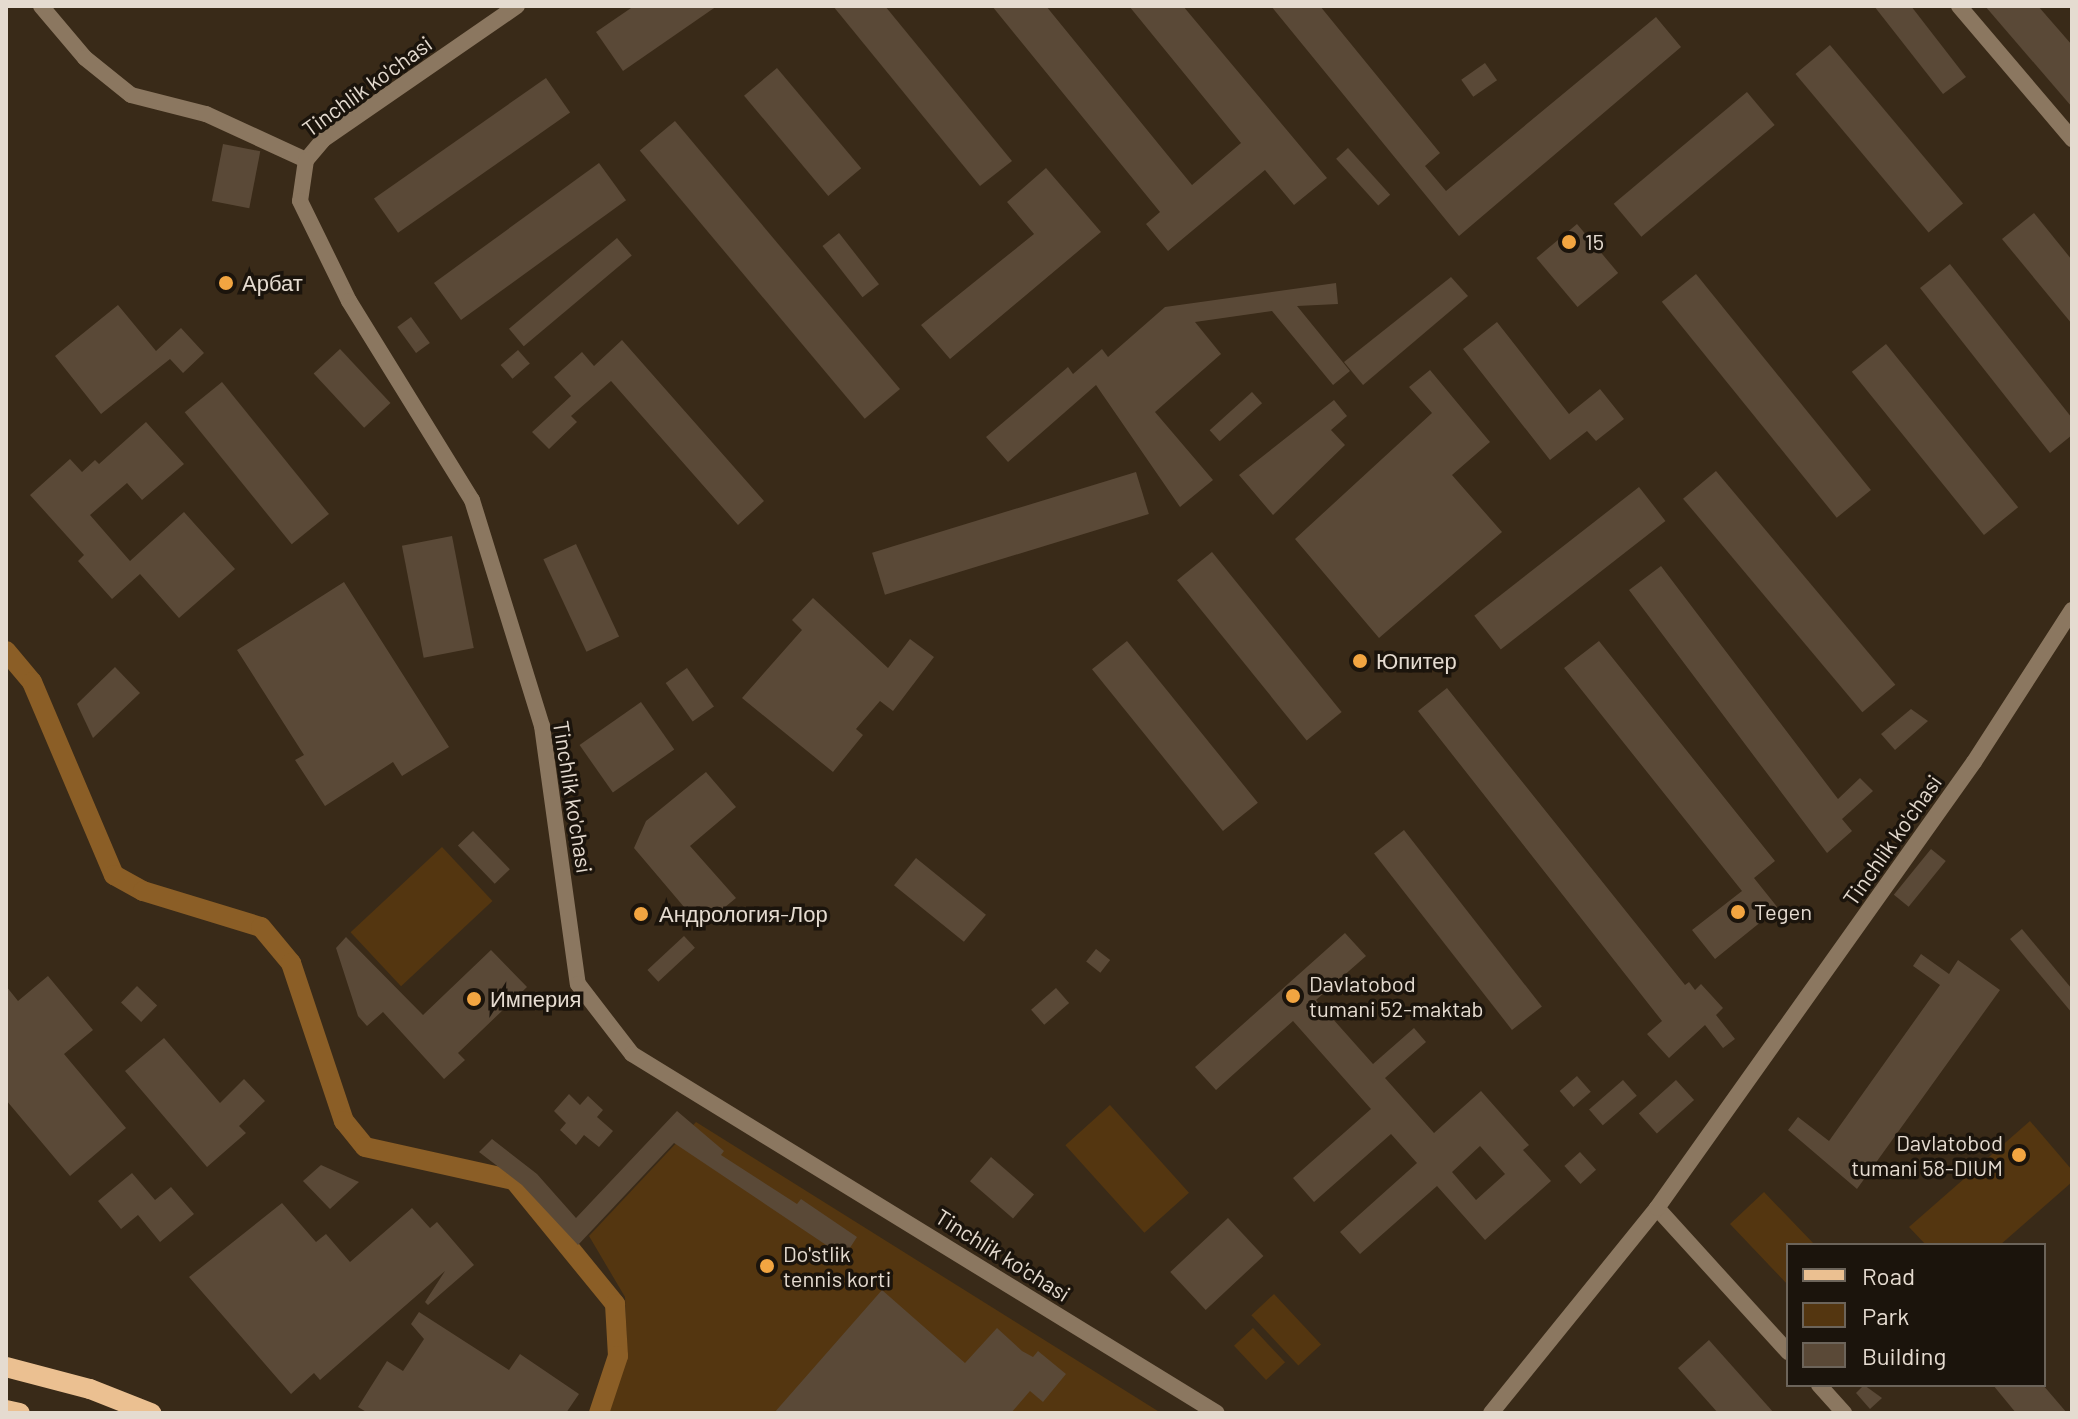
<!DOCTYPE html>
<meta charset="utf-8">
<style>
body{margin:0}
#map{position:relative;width:2078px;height:1419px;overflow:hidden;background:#392a18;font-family:Barlow,sans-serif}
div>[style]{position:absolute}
.green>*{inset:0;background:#543610;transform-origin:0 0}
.canal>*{height:20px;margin:-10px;padding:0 10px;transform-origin:10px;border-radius:10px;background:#8b5e26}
.building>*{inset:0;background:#5a4937;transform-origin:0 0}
.minor>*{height:16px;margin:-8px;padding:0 8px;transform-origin:8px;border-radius:8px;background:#8b7760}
.tertiary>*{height:16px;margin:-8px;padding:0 8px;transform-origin:8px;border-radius:8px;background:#8b7760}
.primary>*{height:20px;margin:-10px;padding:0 10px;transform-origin:10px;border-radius:10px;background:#ebc091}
.dots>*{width:22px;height:22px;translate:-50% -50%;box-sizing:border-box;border:4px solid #1b140c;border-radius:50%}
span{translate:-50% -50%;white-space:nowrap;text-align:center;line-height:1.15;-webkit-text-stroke:7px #1b140c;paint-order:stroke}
.street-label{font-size:22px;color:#e5dbd0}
.poi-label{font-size:22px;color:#e5dbd0}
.left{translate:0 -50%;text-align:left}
.right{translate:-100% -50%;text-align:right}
.frame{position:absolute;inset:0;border:8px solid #e5dbd0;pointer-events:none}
.legend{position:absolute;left:1786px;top:1243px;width:260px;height:144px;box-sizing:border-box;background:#1b140c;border:2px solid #6c645a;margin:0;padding:10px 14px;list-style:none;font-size:24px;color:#e5dbd0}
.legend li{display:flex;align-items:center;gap:16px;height:40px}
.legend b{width:40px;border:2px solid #6c645a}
</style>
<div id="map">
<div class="green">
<div style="left:442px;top:847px;width:74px;height:125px;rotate:47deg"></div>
<div style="left:1110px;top:1105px;width:118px;height:60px;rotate:48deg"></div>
<div style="clip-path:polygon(2030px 1121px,2072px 1170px,2072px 1182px,2000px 1245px,1926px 1245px,1909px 1227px)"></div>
<div style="clip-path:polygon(696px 1122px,1161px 1413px,604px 1413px,627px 1345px,625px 1297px,589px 1236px)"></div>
<div style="clip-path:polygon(1764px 1192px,1815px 1245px,1788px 1245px,1788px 1285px,1730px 1224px)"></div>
<div style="left:1274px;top:1294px;width:69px;height:31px;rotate:47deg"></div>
<div style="left:1253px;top:1328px;width:47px;height:26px;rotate:47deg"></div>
</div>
<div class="canal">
<div style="left:6px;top:651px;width:40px;rotate:50deg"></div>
<div style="left:32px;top:682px;width:210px;rotate:67deg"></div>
<div style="left:114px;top:875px;width:33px;rotate:29deg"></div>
<div style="left:143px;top:891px;width:123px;rotate:17deg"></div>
<div style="left:261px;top:927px;width:47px;rotate:50.2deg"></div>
<div style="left:291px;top:963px;width:167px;rotate:71.5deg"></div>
<div style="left:344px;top:1121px;width:33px;rotate:51deg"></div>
<div style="left:365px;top:1147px;width:153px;rotate:12.5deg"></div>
<div style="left:514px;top:1180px;width:160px;rotate:50.8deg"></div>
<div style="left:615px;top:1304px;width:52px;rotate:86.7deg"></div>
<div style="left:618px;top:1356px;width:60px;rotate:108.4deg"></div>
</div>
<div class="building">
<div style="clip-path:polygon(634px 6px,717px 6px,623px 71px,596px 32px)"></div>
<div style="clip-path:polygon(833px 6px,885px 6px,1012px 161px,980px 186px)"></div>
<div style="clip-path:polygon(992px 6px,1046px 6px,1192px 185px,1241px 143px,1129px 6px,1183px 6px,1327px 178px,1294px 205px,1265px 170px,1168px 251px,1146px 224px,1160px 212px)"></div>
<div style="clip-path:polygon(1271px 6px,1320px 6px,1440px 153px,1425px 166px,1446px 191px,1656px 17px,1681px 47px,1459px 236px)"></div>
<div style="clip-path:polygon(1874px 6px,1911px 6px,1966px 77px,1943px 94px)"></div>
<div style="clip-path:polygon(1985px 6px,2038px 6px,2072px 45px,2072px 107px)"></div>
<div style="left:1830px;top:45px;width:207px;height:45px;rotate:50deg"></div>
<div style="left:1485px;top:63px;width:21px;height:29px;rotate:55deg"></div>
<div style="left:777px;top:68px;width:131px;height:43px;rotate:50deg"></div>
<div style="left:546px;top:78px;width:42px;height:210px;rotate:55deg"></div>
<div style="left:1747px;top:92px;width:43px;height:174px;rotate:50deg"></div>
<div style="left:675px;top:121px;width:350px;height:46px;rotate:50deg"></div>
<div style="left:223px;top:144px;width:38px;height:58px;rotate:11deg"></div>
<div style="left:1348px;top:148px;width:63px;height:16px;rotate:48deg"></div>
<div style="left:599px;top:163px;width:46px;height:204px;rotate:54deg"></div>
<div style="clip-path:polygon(1046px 168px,1101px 232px,950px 359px,921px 325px,1034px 234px,1007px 202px)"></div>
<div style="clip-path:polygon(2034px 213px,2072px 260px,2072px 324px,2002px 239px)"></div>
<div style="left:1577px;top:224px;width:64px;height:53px;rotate:50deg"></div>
<div style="left:839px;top:233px;width:65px;height:21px;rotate:52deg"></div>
<div style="left:617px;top:238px;width:23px;height:141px;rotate:50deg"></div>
<div style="clip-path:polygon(1950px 264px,2072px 418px,2072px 435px,2050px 453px,1920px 288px)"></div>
<div style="left:1696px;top:274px;width:278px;height:44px;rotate:51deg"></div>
<div style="clip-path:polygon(1451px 277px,1468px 296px,1363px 385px,1344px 362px)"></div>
<div style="clip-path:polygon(1336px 283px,1338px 304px,1297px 306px,1350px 371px,1333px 385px,1272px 311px,1195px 322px,1221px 354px,1155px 412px,1213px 480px,1180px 507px,1096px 385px,1008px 462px,986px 437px,1068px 367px,1073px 374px,1102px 349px,1108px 357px,1165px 307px)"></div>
<div style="clip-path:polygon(118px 305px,156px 351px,181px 328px,204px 353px,183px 373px,170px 359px,101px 414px,55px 356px)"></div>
<div style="left:411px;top:317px;width:32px;height:17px;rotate:54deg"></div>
<div style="clip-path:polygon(1497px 322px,1569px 414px,1600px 389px,1624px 419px,1596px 441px,1587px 431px,1550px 460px,1463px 349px)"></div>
<div style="clip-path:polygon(622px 340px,764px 501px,738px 525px,611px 381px,571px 416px,577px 422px,549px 449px,532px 432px,571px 396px,554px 377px,582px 352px,594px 366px)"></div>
<div style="left:1886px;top:344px;width:210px;height:44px;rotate:51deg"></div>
<div style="left:340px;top:349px;width:74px;height:36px;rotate:47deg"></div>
<div style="left:518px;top:350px;width:18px;height:23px;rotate:49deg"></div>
<div style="clip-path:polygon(1430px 370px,1490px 442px,1452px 475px,1502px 532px,1379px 638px,1295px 539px,1432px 413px,1409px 387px)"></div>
<div style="left:222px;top:382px;width:170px;height:48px;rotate:51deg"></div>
<div style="left:1252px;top:392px;width:15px;height:57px;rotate:48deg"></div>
<div style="clip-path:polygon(1334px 400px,1347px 416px,1331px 430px,1345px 445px,1273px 515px,1239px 475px)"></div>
<div style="clip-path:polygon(146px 422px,184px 464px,142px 500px,127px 483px,90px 515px,130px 561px,184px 512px,235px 569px,179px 618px,140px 574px,112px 599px,78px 561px,84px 555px,30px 495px,70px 459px,82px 472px,95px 460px,99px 464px)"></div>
<div style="left:1716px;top:471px;width:279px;height:43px;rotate:50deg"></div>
<div style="left:1136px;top:472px;width:44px;height:276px;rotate:73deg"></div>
<div style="left:1639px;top:487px;width:43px;height:209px;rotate:52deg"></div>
<div style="left:452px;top:536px;width:114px;height:51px;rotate:79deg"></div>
<div style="left:576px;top:544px;width:102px;height:36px;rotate:65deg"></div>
<div style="left:1212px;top:552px;width:206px;height:45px;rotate:51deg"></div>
<div style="clip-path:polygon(1661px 566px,1838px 799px,1860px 778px,1873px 791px,1842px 819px,1852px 831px,1827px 853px,1629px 590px)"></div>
<div style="clip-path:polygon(344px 582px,449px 747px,402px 776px,393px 762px,325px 806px,295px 760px,304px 755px,237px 650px)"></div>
<div style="clip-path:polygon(813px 598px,888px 668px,910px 639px,934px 657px,893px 711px,880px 701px,856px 729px,863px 735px,833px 772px,742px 698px,802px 630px,792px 620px)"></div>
<div style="left:1127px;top:641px;width:208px;height:45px;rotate:51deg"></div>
<div style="clip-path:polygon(1599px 641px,1775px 861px,1754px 878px,1778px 908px,1715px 959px,1692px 930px,1742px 891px,1564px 668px)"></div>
<div style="clip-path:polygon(115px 667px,140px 693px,93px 738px,77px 704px)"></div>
<div style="left:687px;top:668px;width:47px;height:26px;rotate:55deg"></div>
<div style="clip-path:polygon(1447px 688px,1685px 985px,1689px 982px,1695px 990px,1701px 984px,1723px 1008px,1716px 1015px,1735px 1039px,1723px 1048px,1705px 1025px,1669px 1058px,1647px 1034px,1662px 1021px,1418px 711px)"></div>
<div style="left:641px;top:702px;width:58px;height:75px;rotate:55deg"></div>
<div style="clip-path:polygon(1911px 709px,1928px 721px,1895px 750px,1881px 734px)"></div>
<div style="clip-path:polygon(706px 772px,736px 807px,690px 846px,736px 898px,701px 927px,634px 848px,646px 821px)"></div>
<div style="left:1404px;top:830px;width:224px;height:38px;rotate:52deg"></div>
<div style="left:473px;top:831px;width:53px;height:21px;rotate:46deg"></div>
<div style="left:1931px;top:849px;width:19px;height:59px;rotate:39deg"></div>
<div style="left:916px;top:858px;width:90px;height:35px;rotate:39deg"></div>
<div style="clip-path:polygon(2022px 929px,2072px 989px,2072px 1013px,2010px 939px)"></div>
<div style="clip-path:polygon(evenodd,1345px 933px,1366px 956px,1316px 1000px,1373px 1064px,1414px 1028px,1426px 1042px,1385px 1078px,1434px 1133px,1481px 1091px,1529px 1145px,1523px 1150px,1551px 1181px,1485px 1240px,1437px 1186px,1360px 1254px,1340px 1232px,1417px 1163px,1391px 1134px,1314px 1202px,1293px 1178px,1371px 1109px,1293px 1021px,1216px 1090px,1195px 1067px,1345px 933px,1480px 1146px,1505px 1174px,1476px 1200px,1452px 1172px,1480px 1146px)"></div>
<div style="left:684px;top:936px;width:16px;height:50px;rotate:47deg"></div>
<div style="clip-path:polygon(346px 937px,423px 1015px,491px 950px,527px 987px,458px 1053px,465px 1060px,444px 1079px,383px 1012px,367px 1026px,358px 1016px,336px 948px)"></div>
<div style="left:1096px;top:949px;width:18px;height:16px;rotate:38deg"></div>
<div style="clip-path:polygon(1921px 954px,1949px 974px,1958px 960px,2000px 990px,1857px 1189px,1788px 1130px,1798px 1117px,1829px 1141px,1940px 985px,1913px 966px)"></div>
<div style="clip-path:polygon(48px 976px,93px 1030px,64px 1054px,126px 1128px,70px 1176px,6px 1100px,6px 986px,18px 1001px)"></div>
<div style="left:137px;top:986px;width:28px;height:23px;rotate:44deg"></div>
<div style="left:1056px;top:988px;width:20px;height:33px;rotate:49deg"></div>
<div style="clip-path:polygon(164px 1038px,220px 1103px,244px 1079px,265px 1101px,239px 1126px,246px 1133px,207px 1167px,125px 1071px)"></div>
<div style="left:1577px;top:1076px;width:21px;height:23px;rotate:49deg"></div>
<div style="left:1623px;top:1080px;width:21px;height:45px;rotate:49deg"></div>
<div style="left:1676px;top:1080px;width:27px;height:50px;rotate:48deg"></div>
<div style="clip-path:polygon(569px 1094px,580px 1105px,588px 1096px,603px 1110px,597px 1117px,613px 1131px,599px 1147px,584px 1135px,576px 1145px,560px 1130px,566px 1123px,554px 1111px)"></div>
<div style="clip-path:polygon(677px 1111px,724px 1151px,721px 1155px,797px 1204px,801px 1199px,857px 1237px,844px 1257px,674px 1143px,578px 1245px,522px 1185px,479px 1152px,492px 1139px,537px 1174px,576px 1218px)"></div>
<div style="left:1580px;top:1152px;width:24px;height:21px;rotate:48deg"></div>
<div style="left:991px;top:1157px;width:57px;height:32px;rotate:41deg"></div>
<div style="clip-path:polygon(321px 1165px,359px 1182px,330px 1209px,303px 1181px)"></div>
<div style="clip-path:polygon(132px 1173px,155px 1200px,171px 1187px,194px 1214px,160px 1242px,138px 1215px,121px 1229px,98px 1201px)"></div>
<div style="clip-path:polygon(282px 1203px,316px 1242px,326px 1234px,350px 1262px,412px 1208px,430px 1228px,437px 1222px,474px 1265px,428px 1305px,425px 1302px,445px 1271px,320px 1380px,314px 1373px,291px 1394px,189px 1277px)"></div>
<div style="left:1228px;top:1218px;width:52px;height:79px;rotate:47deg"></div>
<div style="clip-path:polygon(882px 1290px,965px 1363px,997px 1328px,1022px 1351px,1033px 1357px,1038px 1351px,1066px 1374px,1043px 1402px,1030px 1391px,1011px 1413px,774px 1413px)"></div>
<div style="clip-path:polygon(419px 1312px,509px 1370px,520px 1354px,579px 1394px,566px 1413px,368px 1413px,358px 1407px,387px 1361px,403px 1371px,424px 1339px,411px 1324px)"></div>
<div style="clip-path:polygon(1709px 1340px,1774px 1413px,1718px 1413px,1678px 1368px)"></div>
<div style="clip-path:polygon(1864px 1385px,1882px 1398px,1870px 1409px,1856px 1393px)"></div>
<div style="clip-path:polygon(1993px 1385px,2043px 1385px,2067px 1413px,2016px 1413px)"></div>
</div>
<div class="minor">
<div style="left:41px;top:6px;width:68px;rotate:49.8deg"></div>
<div style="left:85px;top:58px;width:59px;rotate:38.8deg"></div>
<div style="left:131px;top:95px;width:77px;rotate:14.2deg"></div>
<div style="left:206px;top:114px;width:110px;rotate:24.7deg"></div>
<div style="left:1657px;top:1208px;width:195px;rotate:47.7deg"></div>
<div style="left:1819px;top:1385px;width:38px;rotate:48deg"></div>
</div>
<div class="tertiary">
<div style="left:517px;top:6px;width:236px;rotate:145.4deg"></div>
<div style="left:323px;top:140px;width:26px;rotate:130deg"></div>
<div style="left:306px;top:160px;width:41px;rotate:98.3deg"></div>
<div style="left:300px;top:201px;width:111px;rotate:63.9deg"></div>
<div style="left:349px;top:301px;width:234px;rotate:58.3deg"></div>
<div style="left:472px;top:500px;width:237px;rotate:72.8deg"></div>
<div style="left:542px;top:726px;width:260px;rotate:82.1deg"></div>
<div style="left:578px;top:984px;width:88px;rotate:52.4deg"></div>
<div style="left:632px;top:1054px;width:686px;rotate:31.54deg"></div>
<div style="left:1959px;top:6px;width:175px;rotate:49.6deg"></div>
<div style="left:1491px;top:1413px;width:264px;rotate:-51deg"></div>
<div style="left:1657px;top:1208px;width:547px;rotate:-54.6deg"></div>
<div style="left:1974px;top:762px;width:181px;rotate:-57.2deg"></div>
</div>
<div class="primary">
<div style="left:6px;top:1367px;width:87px;rotate:14.7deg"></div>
<div style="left:90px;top:1389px;width:66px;rotate:21.5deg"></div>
<div style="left:6px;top:1410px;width:14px;rotate:12deg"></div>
</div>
<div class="dots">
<div style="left:1569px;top:242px;background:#f2a541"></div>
<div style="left:226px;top:283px;background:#f2a541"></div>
<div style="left:1360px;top:661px;background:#f2a541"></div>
<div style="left:1738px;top:912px;background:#f2a541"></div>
<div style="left:641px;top:914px;background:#f2a541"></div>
<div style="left:1293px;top:996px;background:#f2a541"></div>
<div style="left:474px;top:999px;background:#f2a541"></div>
<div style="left:2019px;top:1155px;background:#f2a541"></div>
<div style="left:767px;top:1266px;background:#f2a541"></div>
</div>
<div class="street-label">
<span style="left:367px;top:86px;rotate:-36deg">Tinchlik ko'chasi</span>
<span style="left:573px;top:797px;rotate:81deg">Tinchlik ko'chasi</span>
<span style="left:1892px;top:840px;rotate:-55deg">Tinchlik ko'chasi</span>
<span style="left:1003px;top:1255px;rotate:32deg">Tinchlik ko'chasi</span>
</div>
<div class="poi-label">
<span class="left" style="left:1585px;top:242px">15</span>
<span class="left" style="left:242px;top:283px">Арбат</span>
<span class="left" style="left:1376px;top:661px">Юпитер</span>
<span class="left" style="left:1754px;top:912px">Tegen</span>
<span class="left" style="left:659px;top:914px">Андрология-Лор</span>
<span class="left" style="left:1309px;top:996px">Davlatobod<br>tumani 52-maktab</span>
<span class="left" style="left:490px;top:999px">Империя</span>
<span class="right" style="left:2003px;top:1155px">Davlatobod<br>tumani 58-DIUM</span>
<span class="left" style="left:783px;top:1266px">Do'stlik<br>tennis korti</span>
</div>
<div class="frame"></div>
<ul class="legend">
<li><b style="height:10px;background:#ebc091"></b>Road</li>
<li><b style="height:22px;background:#543610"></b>Park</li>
<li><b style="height:22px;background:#5a4937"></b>Building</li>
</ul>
</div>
